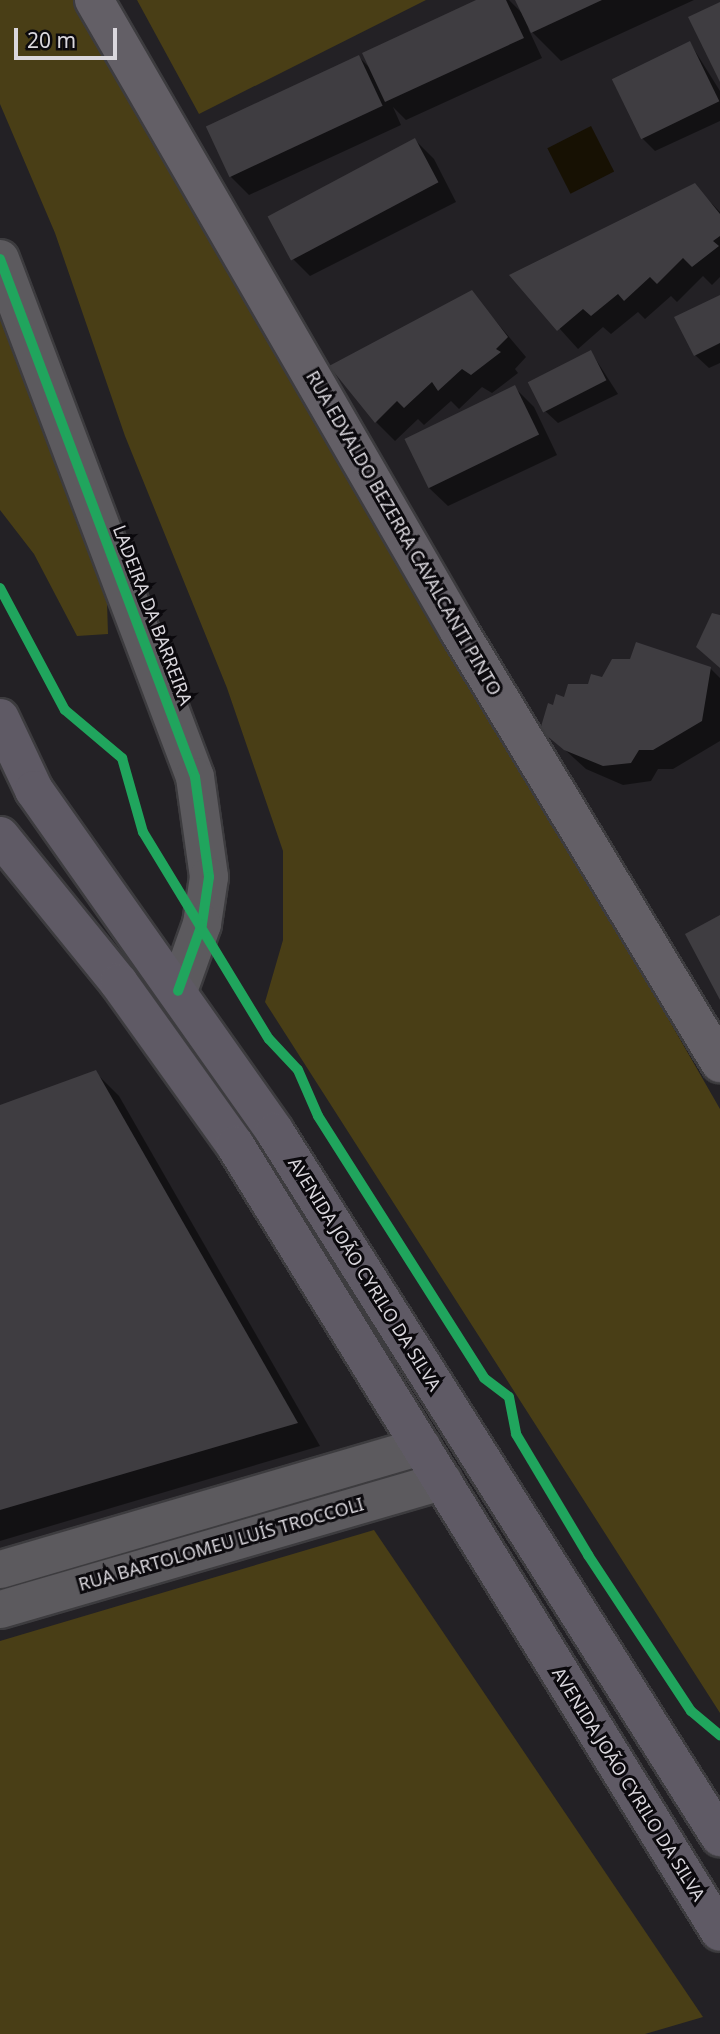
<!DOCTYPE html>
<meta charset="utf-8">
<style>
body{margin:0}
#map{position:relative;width:720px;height:2034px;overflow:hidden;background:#232125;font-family:"Noto Sans",sans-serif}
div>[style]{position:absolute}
.green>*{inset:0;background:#493e16}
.water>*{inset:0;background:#171103;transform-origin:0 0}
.shadow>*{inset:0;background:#0007}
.building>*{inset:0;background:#3f3d41;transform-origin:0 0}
.roads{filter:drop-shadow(2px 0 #3d3c3f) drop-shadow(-2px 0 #3d3c3f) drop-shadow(0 2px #3d3c3f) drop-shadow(0 -2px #3d3c3f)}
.minor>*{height:37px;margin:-18.5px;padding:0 18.5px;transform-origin:18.5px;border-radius:18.5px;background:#5c5a5e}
.tertiary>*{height:38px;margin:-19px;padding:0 19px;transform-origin:19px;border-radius:19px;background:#5c5a5e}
.secondary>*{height:38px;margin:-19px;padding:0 19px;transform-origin:19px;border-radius:19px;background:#635f66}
.primary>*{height:38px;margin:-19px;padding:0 19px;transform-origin:19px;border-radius:19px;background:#5f5a65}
.cycleway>*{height:10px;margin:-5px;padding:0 5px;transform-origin:5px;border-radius:5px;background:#20a55d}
span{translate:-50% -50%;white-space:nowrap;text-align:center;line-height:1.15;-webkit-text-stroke:6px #0b090d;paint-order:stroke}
.street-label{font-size:18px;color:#dad7dd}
.scale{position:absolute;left:14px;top:28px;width:103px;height:32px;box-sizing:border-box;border:4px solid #dad7dd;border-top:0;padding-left:9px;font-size:21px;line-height:24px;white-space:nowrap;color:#dad7dd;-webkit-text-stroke:5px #0b090d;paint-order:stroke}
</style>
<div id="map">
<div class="green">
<div style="clip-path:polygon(0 0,84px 0,720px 1109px,720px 1713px,265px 1002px,283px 940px,283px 851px,227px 688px,125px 436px,55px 233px,0 104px)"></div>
<div style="clip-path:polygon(137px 0,426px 0,199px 114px)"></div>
<div style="clip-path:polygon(0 287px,105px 536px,108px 634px,77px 636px,34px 554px,0 510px)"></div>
<div style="clip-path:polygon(374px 1530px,703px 2017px,645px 2034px,0 2034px,0 1641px)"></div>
</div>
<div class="water">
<div style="left:591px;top:126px;width:51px;height:49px;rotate:63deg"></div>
</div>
<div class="shadow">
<div style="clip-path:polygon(481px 0,509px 0,523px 14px,517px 0,694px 0,561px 61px,528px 28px,542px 58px,406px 120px,393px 107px,401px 125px,249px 195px,230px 176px,359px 57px,371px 69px)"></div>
<div style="clip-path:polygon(690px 43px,720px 91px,720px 121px,655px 151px,642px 138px)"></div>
<div style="clip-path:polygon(415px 140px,434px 159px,456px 202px,310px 276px,291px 257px)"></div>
<div style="clip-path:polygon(694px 185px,720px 212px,720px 277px,712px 285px,703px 276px,677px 302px,671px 296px,645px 319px,638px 312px,611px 334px,603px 327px,578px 349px,512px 276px)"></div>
<div style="clip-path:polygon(471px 292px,526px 357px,515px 369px,518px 373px,492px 393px,482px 387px,459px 409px,451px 401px,424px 425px,418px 419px,395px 441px,376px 422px)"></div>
<div style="clip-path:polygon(720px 297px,720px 363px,709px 368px,695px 355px)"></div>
<div style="clip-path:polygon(591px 352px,618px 394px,558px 423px,544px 410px)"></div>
<div style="clip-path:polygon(515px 388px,534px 407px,557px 455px,448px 506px,428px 487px)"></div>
<div style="clip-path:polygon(710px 668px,720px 678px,720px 741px,673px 769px,658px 769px,651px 781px,623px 785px,586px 769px,542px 729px,554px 707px,602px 679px)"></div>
<div style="clip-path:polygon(95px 1072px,119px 1096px,320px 1446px,0 1541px,0 1107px)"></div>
</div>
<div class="building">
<div style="clip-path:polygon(476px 0,506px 0,524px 38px,385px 102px,362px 53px)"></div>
<div style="clip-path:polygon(515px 0,602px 0,531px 33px)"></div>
<div style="clip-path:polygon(720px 2px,720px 82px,688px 17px)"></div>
<div style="left:690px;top:41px;width:67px;height:87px;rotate:64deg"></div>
<div style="left:359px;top:55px;width:56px;height:169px;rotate:65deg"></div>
<div style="left:415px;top:138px;width:50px;height:167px;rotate:62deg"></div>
<div style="clip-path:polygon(695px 183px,720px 214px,720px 236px,713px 241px,719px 246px,692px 267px,683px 258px,657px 284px,650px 277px,624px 301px,618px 294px,591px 316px,583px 309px,557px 331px,509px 275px)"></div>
<div style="clip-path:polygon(472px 290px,508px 337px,496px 349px,501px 352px,471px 375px,462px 369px,438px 391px,432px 382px,404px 408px,397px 401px,375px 423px,329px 366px)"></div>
<div style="clip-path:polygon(720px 295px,720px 343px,694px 356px,674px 317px)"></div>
<div style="left:591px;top:350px;width:34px;height:71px;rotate:63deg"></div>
<div style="left:515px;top:385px;width:55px;height:123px;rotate:64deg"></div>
<div style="clip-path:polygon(712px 613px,720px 615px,720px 668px,696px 647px)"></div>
<div style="clip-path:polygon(636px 642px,711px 667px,702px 721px,653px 750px,639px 750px,631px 763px,603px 766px,564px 750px,540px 730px,548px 703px,553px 705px,556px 694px,564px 697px,568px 684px,588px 684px,591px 674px,602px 677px,612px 659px,630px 659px)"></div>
<div style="clip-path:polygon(720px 915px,720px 1000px,685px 934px)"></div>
<div style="clip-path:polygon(96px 1070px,298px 1423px,0 1510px,0 1105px)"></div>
</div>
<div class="roads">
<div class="minor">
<div style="left:0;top:1569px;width:439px;rotate:-16.3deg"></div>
<div style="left:0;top:1609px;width:461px;rotate:-16.2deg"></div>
</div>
<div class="tertiary">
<div style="left:0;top:259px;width:553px;rotate:69.37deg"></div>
<div style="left:195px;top:777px;width:101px;rotate:82deg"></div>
<div style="left:209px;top:877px;width:48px;rotate:98.5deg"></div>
<div style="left:202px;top:924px;width:71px;rotate:109.7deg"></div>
</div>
<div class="secondary">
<div style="left:94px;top:0;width:729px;rotate:59.95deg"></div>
<div style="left:459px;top:631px;width:505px;rotate:58.86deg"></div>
</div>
<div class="primary">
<div style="left:0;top:718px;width:80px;rotate:64.7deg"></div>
<div style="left:34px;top:790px;width:418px;rotate:54.8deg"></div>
<div style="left:275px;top:1132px;width:834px;rotate:57.74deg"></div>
<div style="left:0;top:836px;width:189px;rotate:51deg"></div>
<div style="left:119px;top:983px;width:199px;rotate:54.4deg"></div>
<div style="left:235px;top:1145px;width:924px;rotate:58.36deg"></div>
</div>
</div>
<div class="cycleway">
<div style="left:0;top:259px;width:553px;rotate:69.37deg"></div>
<div style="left:195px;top:777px;width:101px;rotate:82deg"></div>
<div style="left:209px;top:877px;width:48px;rotate:98.5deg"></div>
<div style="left:202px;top:924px;width:71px;rotate:109.7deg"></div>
<div style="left:0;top:588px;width:138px;rotate:62deg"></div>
<div style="left:65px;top:710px;width:75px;rotate:40.1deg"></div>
<div style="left:122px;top:758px;width:77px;rotate:74.2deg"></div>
<div style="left:143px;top:832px;width:242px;rotate:58.7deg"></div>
<div style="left:269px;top:1039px;width:42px;rotate:46.9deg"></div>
<div style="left:298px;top:1070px;width:50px;rotate:66.5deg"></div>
<div style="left:318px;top:1116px;width:310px;rotate:57.6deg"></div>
<div style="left:484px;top:1378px;width:31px;rotate:37deg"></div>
<div style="left:509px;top:1397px;width:38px;rotate:79deg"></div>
<div style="left:516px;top:1434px;width:141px;rotate:59.2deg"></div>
<div style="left:588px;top:1555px;width:187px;rotate:56.6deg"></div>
<div style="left:691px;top:1711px;width:38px;rotate:40deg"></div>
</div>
<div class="street-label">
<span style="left:404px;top:533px;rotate:60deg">RUA EDVALDO BEZERRA CAVALCANTI PINTO</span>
<span style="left:153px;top:615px;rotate:69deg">LADEIRA DA BARREIRA</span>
<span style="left:365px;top:1274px;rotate:58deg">AVENIDA JOÃO CYRILO DA SILVA</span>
<span style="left:221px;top:1544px;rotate:-16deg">RUA BARTOLOMEU LUÍS TROCCOLI</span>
<span style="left:629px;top:1784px;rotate:58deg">AVENIDA JOÃO CYRILO DA SILVA</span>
</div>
<div class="scale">20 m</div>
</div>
